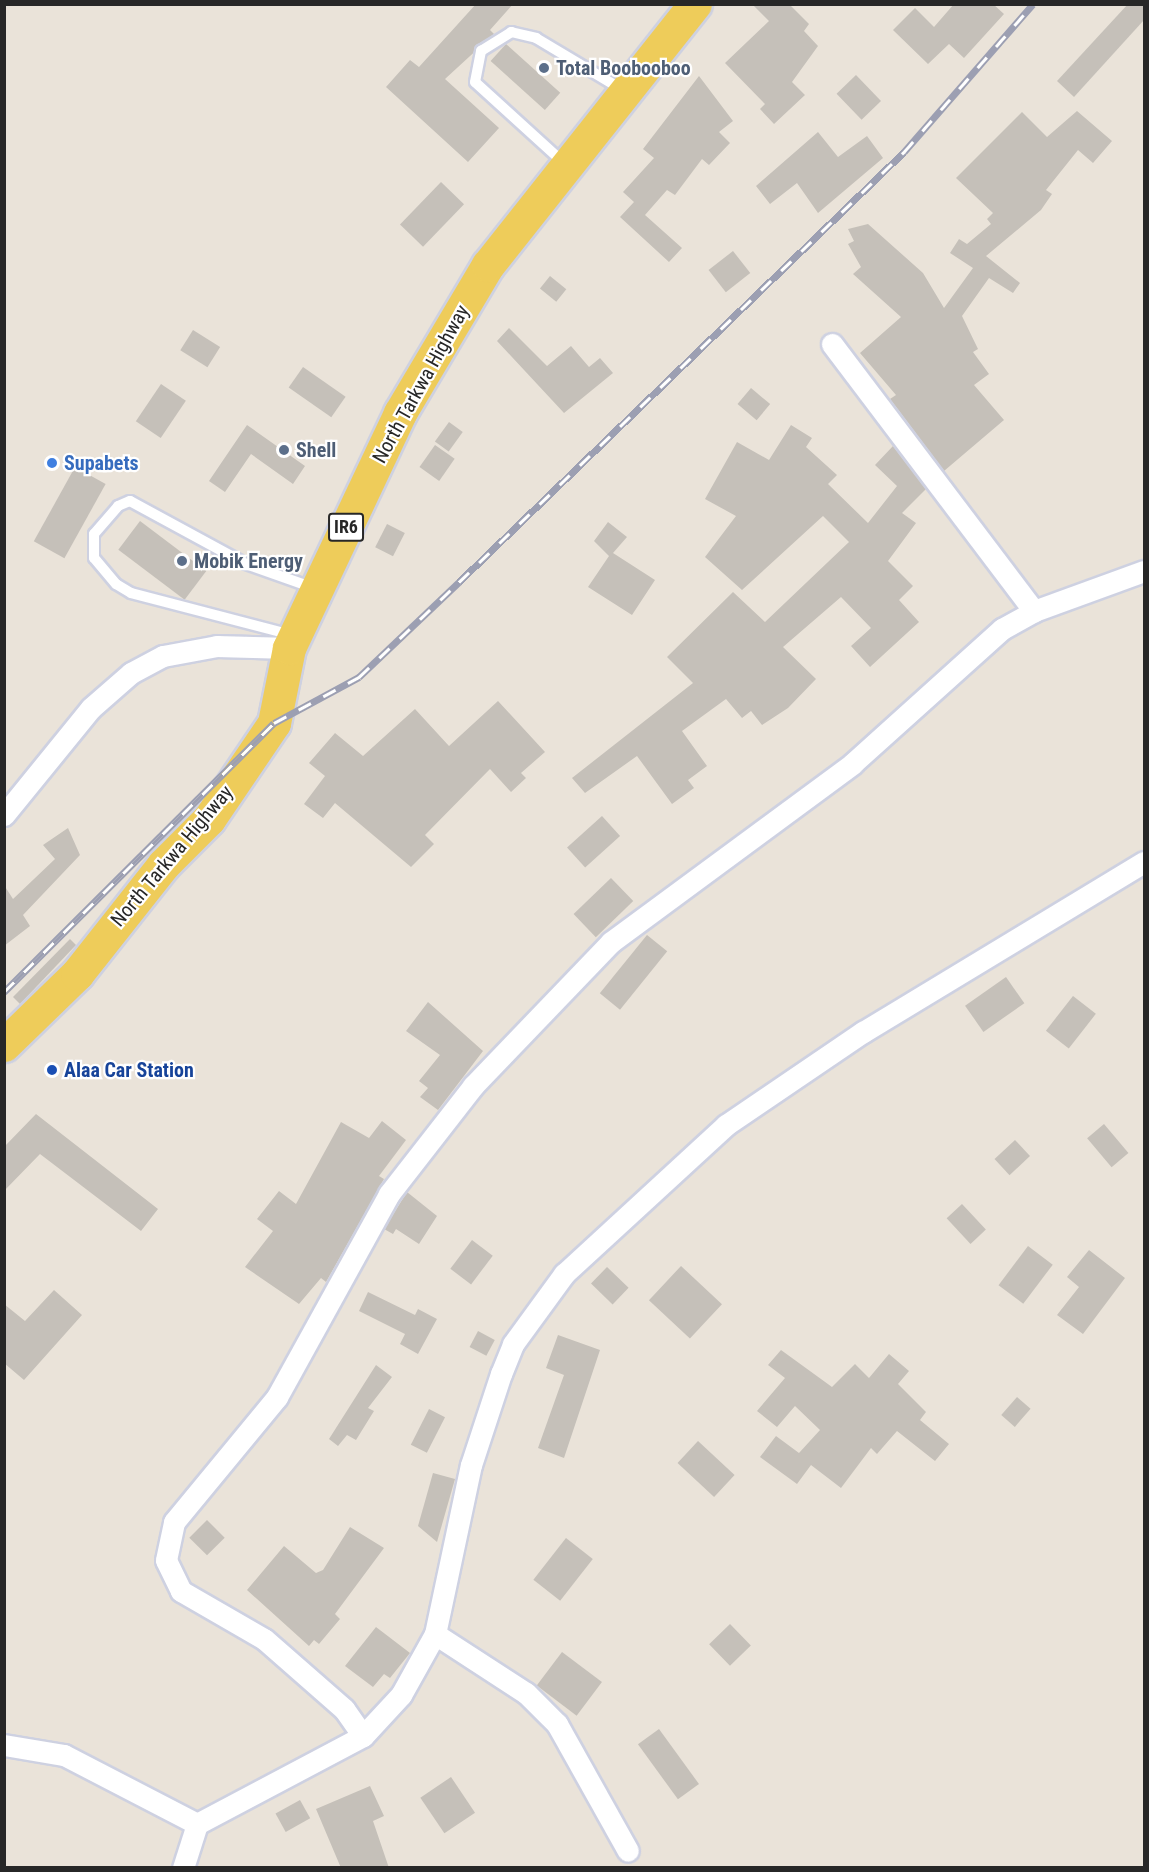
<!DOCTYPE html>
<style>
body{margin:0}
#map{position:relative;width:1149px;height:1872px;overflow:hidden;background:#eae3d9;font-family:"Roboto Condensed",sans-serif}
div>[style]{position:absolute}
.building>*{inset:0;background:#c5c0b9;transform-origin:0 0}
.roads{filter:drop-shadow(2px 0 #ced1e1) drop-shadow(-2px 0 #ced1e1) drop-shadow(0 2px #ced1e1) drop-shadow(0 -2px #ced1e1)}
.lane>*{height:10px;margin:-5px;padding:0 5px;transform-origin:5px;border-radius:5px;background:#fff}
.street>*{height:21px;margin:-10.5px;padding:0 10.5px;transform-origin:10.5px;border-radius:10.5px;background:#fff}
.primary>*{height:33px;margin:-16.5px;padding:0 16.5px;transform-origin:16.5px;border-radius:16.5px;background:#eecc5a}
.rail>*{height:7px;margin-top:-3.5px;transform-origin:0;background:repeating-linear-gradient(90deg,#fff 0 14px,#9c9fb2 0 28px);box-sizing:border-box;border-block:2px solid #9c9fb2}
.dots>*{width:16px;height:16px;translate:-50% -50%;box-sizing:border-box;border:3px solid #fff;border-radius:50%}
span{translate:-50% -50%;white-space:nowrap;text-align:center;line-height:1.15;-webkit-text-stroke:4.5px #fff;paint-order:stroke}
.shield-label span{padding:2px 4px;background:#fff;border:2px solid;border-radius:4px;-webkit-text-stroke-width:0}
.shield-label{font-size:18px;color:#272727;font-weight:700}
.service-label{font-size:20px;color:#4e5e75;font-weight:700}
.left{translate:0 -50%;text-align:left}
.street-label{font-size:20px;color:#272727}
.shop-label{font-size:20px;color:#366cbe;font-weight:700}
.transit-label{font-size:20px;color:#164399;font-weight:700}
.frame{position:absolute;inset:0;border:6px solid #272727;pointer-events:none}
</style>
<div id="map">
<div class="building">
<div style="clip-path:polygon(476px 4px,513px 4px,490px 30px,494px 34px,445px 79px,499px 128px,468px 162px,386px 87px,410px 60px,419px 67px)"></div>
<div style="clip-path:polygon(752px 4px,789px 4px,809px 24px,804px 31px,818px 46px,792px 82px,805px 95px,774px 124px,760px 109px,765px 104px,725px 63px,769px 21px)"></div>
<div style="clip-path:polygon(954px 4px,993px 4px,1004px 14px,964px 58px,949px 44px,928px 64px,893px 30px,915px 8px,934px 27px)"></div>
<div style="clip-path:polygon(1128px 4px,1144px 4px,1144px 20px,1074px 97px,1057px 81px)"></div>
<div style="left:506px;top:44px;width:73px;height:23px;rotate:42deg"></div>
<div style="left:856px;top:75px;width:36px;height:27px;rotate:46deg"></div>
<div style="clip-path:polygon(699px 76px,733px 121px,719px 132px,730px 143px,709px 165px,702px 159px,675px 195px,667px 190px,645px 215px,682px 248px,669px 262px,620px 217px,634px 202px,623px 192px,654px 158px,643px 149px)"></div>
<div style="clip-path:polygon(1077px 111px,1112px 141px,1093px 163px,1078px 150px,1046px 190px,1052px 194px,1041px 210px,986px 256px,1020px 283px,1013px 293px,989px 278px,962px 316px,978px 349px,973px 352px,989px 374px,974px 385px,1004px 420px,944px 471px,890px 399px,896px 395px,860px 353px,901px 317px,853px 274px,861px 267px,848px 244px,854px 241px,848px 229px,868px 224px,923px 273px,944px 308px,973px 268px,950px 253px,959px 239px,967px 244px,991px 224px,987px 219px,993px 213px,956px 178px,1022px 112px,1047px 137px)"></div>
<div style="clip-path:polygon(818px 132px,838px 157px,867px 136px,883px 158px,818px 213px,797px 183px,770px 204px,756px 186px)"></div>
<div style="left:441px;top:182px;width:32px;height:59px;rotate:44deg"></div>
<div style="left:733px;top:251px;width:28px;height:31px;rotate:52deg"></div>
<div style="left:550px;top:276px;width:21px;height:16px;rotate:39deg"></div>
<div style="clip-path:polygon(509px 328px,547px 366px,571px 346px,589px 367px,600px 358px,613px 373px,564px 413px,497px 341px)"></div>
<div style="left:193px;top:330px;width:32px;height:24px;rotate:32deg"></div>
<div style="left:303px;top:367px;width:52px;height:25px;rotate:35deg"></div>
<div style="left:161px;top:384px;width:30px;height:45px;rotate:34deg"></div>
<div style="left:751px;top:388px;width:25px;height:21px;rotate:40deg"></div>
<div style="left:449px;top:422px;width:17px;height:24px;rotate:36deg"></div>
<div style="clip-path:polygon(247px 425px,305px 466px,293px 484px,251px 454px,225px 492px,209px 481px)"></div>
<div style="clip-path:polygon(791px 425px,812px 438px,806px 447px,837px 475px,828px 484px,868px 523px,897px 486px,875px 465px,893px 446px,926px 489px,902px 513px,916px 523px,888px 561px,913px 586px,899px 600px,919px 622px,870px 667px,851px 646px,871px 628px,841px 597px,783px 647px,816px 679px,788px 708px,762px 725px,751px 711px,742px 718px,726px 699px,682px 731px,707px 766px,688px 780px,694px 788px,672px 804px,637px 756px,585px 793px,572px 778px,693px 683px,667px 657px,733px 592px,765px 622px,849px 542px,823px 516px,742px 590px,705px 557px,736px 516px,705px 499px,737px 442px,769px 460px)"></div>
<div style="left:435px;top:445px;width:24px;height:27px;rotate:35deg"></div>
<div style="left:75px;top:467px;width:35px;height:85px;rotate:29deg"></div>
<div style="left:140px;top:521px;width:83px;height:36px;rotate:37deg"></div>
<div style="clip-path:polygon(608px 522px,627px 537px,613px 553px,655px 580px,632px 615px,588px 587px,609px 556px,594px 541px)"></div>
<div style="left:387px;top:524px;width:20px;height:26px;rotate:27deg"></div>
<div style="clip-path:polygon(498px 701px,545px 752px,521px 773px,526px 778px,511px 792px,490px 769px,425px 835px,434px 844px,411px 867px,335px 803px,323px 818px,304px 804px,325px 776px,309px 763px,335px 733px,363px 756px,415px 709px,449px 746px)"></div>
<div style="left:602px;top:816px;width:27px;height:47px;rotate:48deg"></div>
<div style="clip-path:polygon(68px 828px,80px 855px,23px 915px,30px 926px,4px 946px,4px 885px,13px 899px,55px 859px,43px 845px)"></div>
<div style="left:611px;top:878px;width:32px;height:52px;rotate:46deg"></div>
<div style="left:647px;top:935px;width:26px;height:75px;rotate:39deg"></div>
<div style="clip-path:polygon(70px 939px,76px 945px,20px 1004px,13px 997px)"></div>
<div style="left:1006px;top:977px;width:32px;height:50px;rotate:55deg"></div>
<div style="left:1073px;top:996px;width:29px;height:44px;rotate:38deg"></div>
<div style="clip-path:polygon(428px 1002px,483px 1051px,438px 1110px,420px 1097px,428px 1088px,419px 1081px,440px 1055px,406px 1031px)"></div>
<div style="clip-path:polygon(36px 1114px,158px 1209px,141px 1231px,40px 1154px,4px 1191px,4px 1147px)"></div>
<div style="clip-path:polygon(382px 1121px,406px 1140px,379px 1176px,384px 1179px,326px 1282px,321px 1278px,299px 1304px,245px 1267px,273px 1231px,257px 1219px,279px 1191px,296px 1204px,341px 1122px,369px 1138px)"></div>
<div style="left:1104px;top:1124px;width:38px;height:22px;rotate:50deg"></div>
<div style="left:1015px;top:1140px;width:22px;height:28px;rotate:47deg"></div>
<div style="clip-path:polygon(407px 1192px,437px 1216px,419px 1244px,396px 1229px,393px 1234px,384px 1229px)"></div>
<div style="left:962px;top:1204px;width:35px;height:21px;rotate:47deg"></div>
<div style="left:472px;top:1240px;width:26px;height:36px;rotate:37deg"></div>
<div style="left:1028px;top:1246px;width:31px;height:49px;rotate:37deg"></div>
<div style="clip-path:polygon(1089px 1250px,1125px 1278px,1083px 1334px,1057px 1315px,1079px 1287px,1067px 1277px)"></div>
<div style="left:681px;top:1266px;width:56px;height:47px;rotate:43deg"></div>
<div style="left:607px;top:1267px;width:30px;height:23px;rotate:44deg"></div>
<div style="clip-path:polygon(54px 1290px,82px 1315px,24px 1380px,4px 1363px,4px 1304px,25px 1321px)"></div>
<div style="clip-path:polygon(368px 1292px,415px 1315px,418px 1309px,437px 1319px,418px 1354px,400px 1344px,405px 1334px,359px 1311px)"></div>
<div style="left:478px;top:1331px;width:19px;height:18px;rotate:28deg"></div>
<div style="clip-path:polygon(558px 1335px,600px 1350px,564px 1458px,538px 1448px,564px 1375px,546px 1368px)"></div>
<div style="clip-path:polygon(781px 1350px,832px 1387px,855px 1364px,869px 1378px,889px 1354px,909px 1371px,898px 1384px,926px 1412px,920px 1420px,949px 1444px,935px 1461px,897px 1431px,877px 1454px,871px 1448px,841px 1488px,811px 1465px,797px 1484px,760px 1457px,776px 1436px,799px 1453px,820px 1430px,795px 1406px,777px 1427px,757px 1411px,785px 1378px,768px 1365px)"></div>
<div style="clip-path:polygon(376px 1365px,392px 1377px,368px 1408px,374px 1411px,356px 1440px,347px 1435px,338px 1446px,329px 1439px)"></div>
<div style="left:1017px;top:1397px;width:18px;height:24px;rotate:41deg"></div>
<div style="left:429px;top:1409px;width:18px;height:40px;rotate:27deg"></div>
<div style="left:698px;top:1441px;width:50px;height:30px;rotate:43deg"></div>
<div style="clip-path:polygon(433px 1473px,455px 1479px,437px 1542px,418px 1526px)"></div>
<div style="left:207px;top:1520px;width:25px;height:25px;rotate:45deg"></div>
<div style="clip-path:polygon(350px 1527px,384px 1548px,335px 1614px,340px 1619px,319px 1644px,314px 1640px,309px 1646px,247px 1590px,284px 1546px,316px 1573px,323px 1570px)"></div>
<div style="left:566px;top:1538px;width:34px;height:53px;rotate:38deg"></div>
<div style="left:730px;top:1624px;width:30px;height:29px;rotate:46deg"></div>
<div style="clip-path:polygon(376px 1627px,410px 1653px,390px 1678px,384px 1674px,373px 1687px,345px 1666px)"></div>
<div style="left:562px;top:1652px;width:50px;height:42px;rotate:37deg"></div>
<div style="left:659px;top:1729px;width:68px;height:26px;rotate:54deg"></div>
<div style="left:451px;top:1777px;width:43px;height:37px;rotate:56deg"></div>
<div style="clip-path:polygon(370px 1786px,384px 1816px,373px 1821px,389px 1868px,341px 1868px,316px 1809px)"></div>
<div style="left:300px;top:1800px;width:21px;height:28px;rotate:61deg"></div>
</div>
<div class="roads">
<div class="lane">
<div style="left:564px;top:163px;width:120px;rotate:-137.7deg"></div>
<div style="left:475px;top:82px;width:32px;rotate:-79deg"></div>
<div style="left:481px;top:51px;width:36px;rotate:-32deg"></div>
<div style="left:511px;top:32px;width:26px;rotate:13deg"></div>
<div style="left:536px;top:38px;width:101px;rotate:30.9deg"></div>
<div style="left:292px;top:635px;width:166px;rotate:-165.4deg"></div>
<div style="left:131px;top:593px;width:17px;rotate:-149deg"></div>
<div style="left:116px;top:584px;width:34px;rotate:-130deg"></div>
<div style="left:94px;top:558px;width:24px;rotate:-90deg"></div>
<div style="left:94px;top:534px;width:37px;rotate:-49deg"></div>
<div style="left:118px;top:506px;width:13px;rotate:-23deg"></div>
<div style="left:130px;top:501px;width:132px;rotate:28.5deg"></div>
<div style="left:246px;top:564px;width:72px;rotate:19.4deg"></div>
</div>
<div class="street">
<div style="left:832px;top:344px;width:335px;rotate:52.9deg"></div>
<div style="left:4px;top:815px;width:138px;rotate:-50.9deg"></div>
<div style="left:91px;top:708px;width:53px;rotate:-41.2deg"></div>
<div style="left:131px;top:673px;width:36px;rotate:-28deg"></div>
<div style="left:163px;top:656px;width:55px;rotate:-10.5deg"></div>
<div style="left:217px;top:646px;width:72px;rotate:1.6deg"></div>
<div style="left:435px;top:1634px;width:108px;rotate:33deg"></div>
<div style="left:526px;top:1693px;width:44px;rotate:45deg"></div>
<div style="left:557px;top:1724px;width:145px;rotate:60.8deg"></div>
<div style="left:363px;top:1736px;width:56px;rotate:-47.2deg"></div>
<div style="left:401px;top:1695px;width:70px;rotate:-60.9deg"></div>
<div style="left:435px;top:1634px;width:173px;rotate:-78deg"></div>
<div style="left:471px;top:1465px;width:96px;rotate:-71.8deg"></div>
<div style="left:501px;top:1374px;width:32px;rotate:-68deg"></div>
<div style="left:513px;top:1344px;width:87px;rotate:-53.9deg"></div>
<div style="left:564px;top:1274px;width:220px;rotate:-42.6deg"></div>
<div style="left:726px;top:1125px;width:166px;rotate:-34.2deg"></div>
<div style="left:863px;top:1032px;width:328px;rotate:-31.2deg"></div>
<div style="left:4px;top:1745px;width:61px;rotate:9.5deg"></div>
<div style="left:64px;top:1755px;width:150px;rotate:27.4deg"></div>
<div style="left:197px;top:1824px;width:188px;rotate:-27.9deg"></div>
<div style="left:363px;top:1736px;width:33px;rotate:-125deg"></div>
<div style="left:344px;top:1709px;width:106px;rotate:-138.8deg"></div>
<div style="left:264px;top:1639px;width:96px;rotate:-150deg"></div>
<div style="left:181px;top:1591px;width:34px;rotate:-116deg"></div>
<div style="left:166px;top:1560px;width:39px;rotate:-78deg"></div>
<div style="left:174px;top:1522px;width:162px;rotate:-50.5deg"></div>
<div style="left:277px;top:1397px;width:232px;rotate:-61.1deg"></div>
<div style="left:389px;top:1194px;width:137px;rotate:-52.1deg"></div>
<div style="left:473px;top:1086px;width:199px;rotate:-46.2deg"></div>
<div style="left:611px;top:942px;width:300px;rotate:-36.4deg"></div>
<div style="left:852px;top:764px;width:202px;rotate:-42deg"></div>
<div style="left:1002px;top:629px;width:37px;rotate:-29deg"></div>
<div style="left:1034px;top:611px;width:117px;rotate:-20deg"></div>
<div style="left:183px;top:1868px;width:46px;rotate:-72.3deg"></div>
</div>
<div class="primary">
<div style="left:4px;top:1045px;width:102px;rotate:-44.2deg"></div>
<div style="left:77px;top:974px;width:139px;rotate:-51.7deg"></div>
<div style="left:163px;top:865px;width:65px;rotate:-45deg"></div>
<div style="left:209px;top:819px;width:116px;rotate:-55.9deg"></div>
<div style="left:274px;top:723px;width:76px;rotate:-78.7deg"></div>
<div style="left:289px;top:648px;width:260px;rotate:-64.7deg"></div>
<div style="left:400px;top:413px;width:172px;rotate:-59.3deg"></div>
<div style="left:488px;top:265px;width:333px;rotate:-51.6deg"></div>
</div>
</div>
<div class="rail">
<div style="left:4px;top:992px;width:381px;rotate:-44.9deg"></div>
<div style="left:274px;top:723px;width:97px;rotate:-28.4deg"></div>
<div style="left:359px;top:677px;width:138px;rotate:-43.5deg"></div>
<div style="left:459px;top:582px;width:619px;rotate:-44.02deg"></div>
<div style="left:904px;top:152px;width:196px;rotate:-48.9deg"></div>
</div>
<div class="dots">
<div style="left:544px;top:68px;background:#5c6f8a"></div>
<div style="left:284px;top:450px;background:#5c6f8a"></div>
<div style="left:52px;top:463px;background:#3f7fe0"></div>
<div style="left:182px;top:561px;background:#5c6f8a"></div>
<div style="left:52px;top:1070px;background:#1a4fb4"></div>
</div>
<div class="shield-label">
<span style="left:346px;top:527px">IR6</span>
</div>
<div class="service-label">
<span class="left" style="left:556px;top:68px">Total Boobooboo</span>
<span class="left" style="left:296px;top:450px">Shell</span>
<span class="left" style="left:194px;top:561px">Mobik Energy</span>
</div>
<div class="street-label">
<span style="left:421px;top:384px;rotate:-61deg">North Tarkwa Highway</span>
<span style="left:172px;top:856px;rotate:-50deg">North Tarkwa Highway</span>
</div>
<div class="shop-label">
<span class="left" style="left:64px;top:463px">Supabets</span>
</div>
<div class="transit-label">
<span class="left" style="left:64px;top:1070px">Alaa Car Station</span>
</div>
<div class="frame"></div>
</div>
